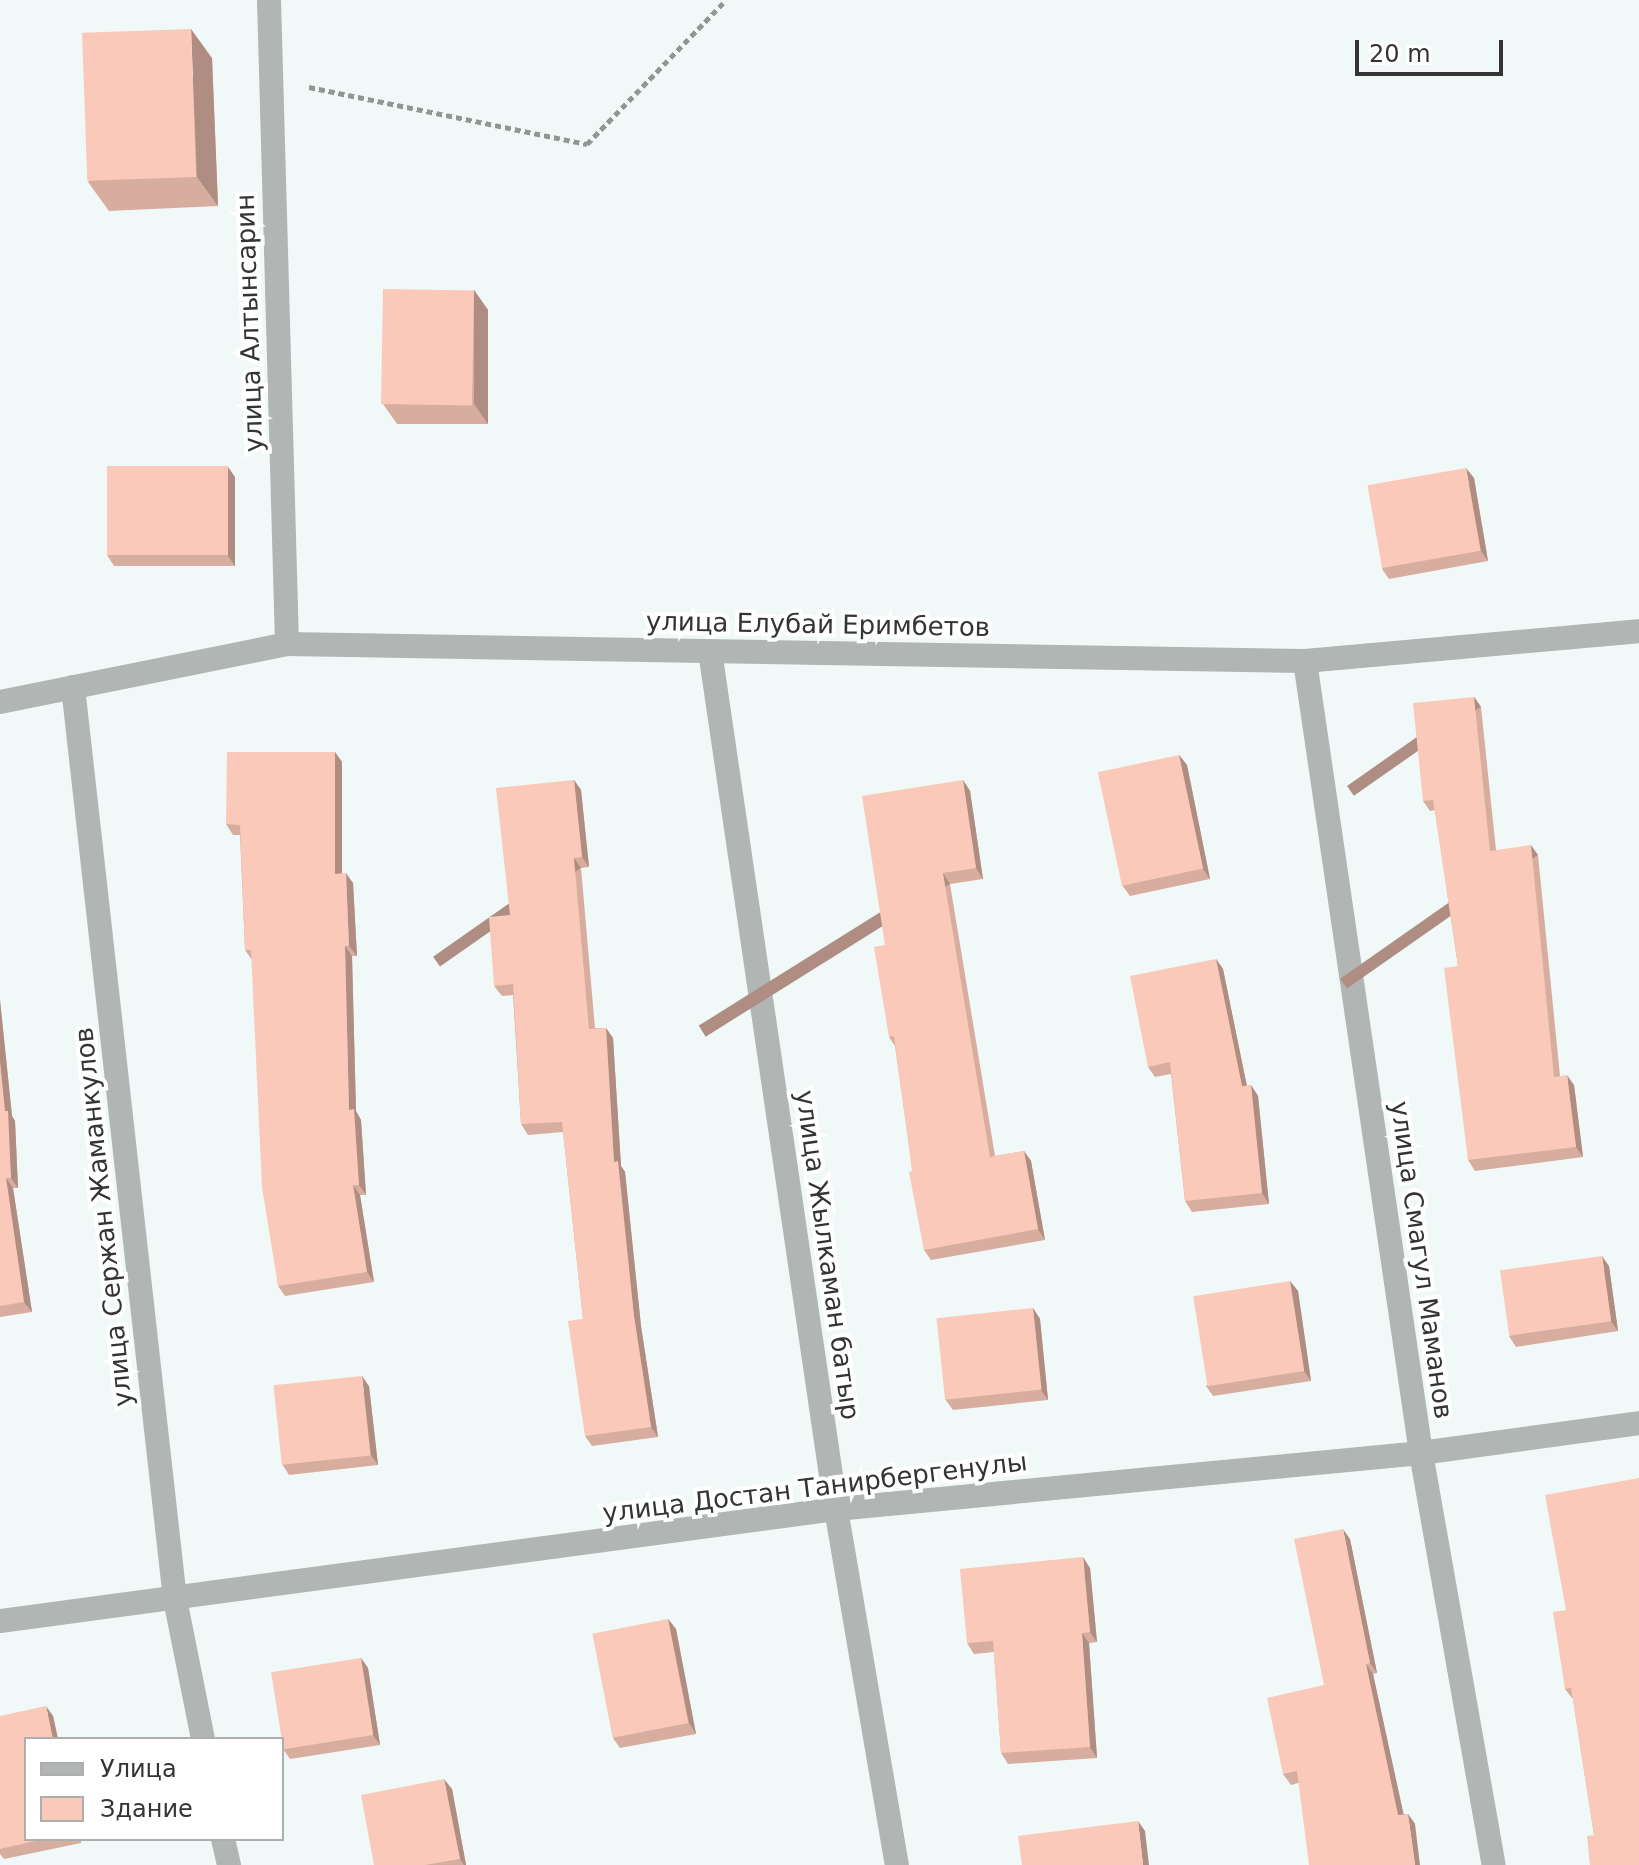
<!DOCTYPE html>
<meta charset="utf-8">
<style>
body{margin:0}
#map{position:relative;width:1639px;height:1865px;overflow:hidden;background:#f0f9f7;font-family:"DejaVu Sans",sans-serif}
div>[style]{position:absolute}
.path>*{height:5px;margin-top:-2.5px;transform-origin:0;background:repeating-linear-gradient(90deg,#909694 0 6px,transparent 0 10px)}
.minor>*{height:24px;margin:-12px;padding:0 12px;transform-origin:12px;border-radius:12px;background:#b1b5b4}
.wall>*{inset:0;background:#d7ad9f}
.shaded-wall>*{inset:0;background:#af8d82;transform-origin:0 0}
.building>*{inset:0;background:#fac9b9;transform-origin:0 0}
span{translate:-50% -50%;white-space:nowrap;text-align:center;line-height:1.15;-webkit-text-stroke:8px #fff;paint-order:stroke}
.street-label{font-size:26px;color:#323534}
.legend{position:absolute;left:24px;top:1737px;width:260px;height:104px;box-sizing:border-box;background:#fff;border:2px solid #adaeae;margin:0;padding:10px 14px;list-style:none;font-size:24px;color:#323534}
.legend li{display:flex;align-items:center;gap:16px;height:40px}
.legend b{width:40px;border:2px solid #adaeae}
.scale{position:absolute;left:1355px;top:40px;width:148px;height:36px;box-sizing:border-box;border:4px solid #323534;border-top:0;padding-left:10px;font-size:24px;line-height:28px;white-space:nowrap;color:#323534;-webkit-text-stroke:6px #fff;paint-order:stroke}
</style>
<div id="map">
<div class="path">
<div style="left:309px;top:87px;width:284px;rotate:11.6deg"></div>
<div style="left:587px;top:144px;width:200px;rotate:-46deg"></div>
</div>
<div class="minor">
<div style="left:269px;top:0;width:644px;rotate:88.4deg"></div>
<div style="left:710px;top:651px;width:867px;rotate:81.65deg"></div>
<div style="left:836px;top:1509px;width:361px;rotate:80.3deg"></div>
<div style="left:1305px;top:661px;width:800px;rotate:81.67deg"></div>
<div style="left:1421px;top:1453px;width:418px;rotate:80deg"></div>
<div style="left:73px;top:687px;width:918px;rotate:83.62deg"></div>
<div style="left:175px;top:1599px;width:143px;rotate:78.7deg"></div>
<div style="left:0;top:702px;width:293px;rotate:-11.4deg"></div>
<div style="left:287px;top:644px;width:1018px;rotate:0.96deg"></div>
<div style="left:1305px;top:661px;width:335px;rotate:-5.1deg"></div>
<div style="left:0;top:1621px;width:843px;rotate:-7.63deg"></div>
<div style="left:836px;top:1509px;width:588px;rotate:-5.47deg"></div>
<div style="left:1421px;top:1453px;width:220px;rotate:-7.8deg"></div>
<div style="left:223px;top:1839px;width:27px;rotate:77deg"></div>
</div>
<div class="wall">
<div style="clip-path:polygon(212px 58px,218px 206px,109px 211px,88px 182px)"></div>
<div style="clip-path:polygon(474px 290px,488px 310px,488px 424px,397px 424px,383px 404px)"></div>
<div style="clip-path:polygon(235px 477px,235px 566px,114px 566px,107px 555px)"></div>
<div style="clip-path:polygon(1474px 478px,1488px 561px,1389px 579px,1382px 569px)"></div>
<div style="clip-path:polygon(1474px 697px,1481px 707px,1496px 850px,1538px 855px,1560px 1076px,1574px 1085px,1583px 1157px,1475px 1171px,1468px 1160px,1458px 966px,1435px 810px,1430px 811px,1423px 801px)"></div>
<div style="clip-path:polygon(335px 752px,342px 762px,342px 873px,353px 883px,357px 956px,352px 956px,356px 1111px,361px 1120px,366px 1195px,360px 1195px,374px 1282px,285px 1296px,278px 1286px,252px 960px,245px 950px,240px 835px,233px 835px,226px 824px)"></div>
<div style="clip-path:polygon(1179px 755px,1187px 765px,1210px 879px,1130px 896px,1122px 885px)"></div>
<div style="clip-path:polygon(574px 780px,581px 790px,589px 867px,581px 868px,595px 1028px,606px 1028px,613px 1038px,621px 1166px,625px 1172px,641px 1326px,658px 1437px,592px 1446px,585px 1436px,583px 1319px,563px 1132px,528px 1135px,521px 1124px,513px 995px,502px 996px,494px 986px,510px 915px)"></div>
<div style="clip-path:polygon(963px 780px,970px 791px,983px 879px,950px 884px,995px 1156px,1024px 1151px,1031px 1161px,1045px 1240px,931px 1260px,924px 1250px,895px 1046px,889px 1037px,885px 945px)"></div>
<div style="clip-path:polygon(1216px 959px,1223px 969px,1247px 1086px,1251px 1085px,1258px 1096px,1269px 1204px,1192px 1212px,1185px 1201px,1171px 1074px,1155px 1077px,1148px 1067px)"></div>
<div style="clip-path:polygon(0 1000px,12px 1116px,15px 1121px,18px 1188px,13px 1188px,32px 1312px,0 1317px)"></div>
<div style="clip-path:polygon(1609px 1266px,1618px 1331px,1516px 1347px,1509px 1336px)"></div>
<div style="clip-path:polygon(1290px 1281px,1298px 1291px,1311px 1381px,1213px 1396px,1206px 1386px)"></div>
<div style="clip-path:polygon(1033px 1308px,1040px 1319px,1048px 1400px,953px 1410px,945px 1399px)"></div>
<div style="clip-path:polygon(369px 1386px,378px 1465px,289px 1475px,282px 1464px)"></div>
<div style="clip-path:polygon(1639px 1478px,1594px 1835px,1573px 1699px,1565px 1689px,1566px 1610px)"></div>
<div style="clip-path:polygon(1350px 1539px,1377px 1673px,1373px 1674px,1403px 1814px,1408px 1814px,1415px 1824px,1298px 1783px,1291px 1785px,1283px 1774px,1324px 1685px)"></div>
<div style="clip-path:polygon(1090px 1568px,1097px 1642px,1089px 1643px,1097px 1758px,1008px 1764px,1001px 1753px,994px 1652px,974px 1654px,967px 1643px)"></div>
<div style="clip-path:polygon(668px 1619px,676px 1629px,696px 1734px,620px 1748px,613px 1738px)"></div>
<div style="clip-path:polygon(361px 1658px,368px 1668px,380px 1745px,290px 1759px,283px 1749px)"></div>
<div style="clip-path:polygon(0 1716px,53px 1716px,58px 1739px,26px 1739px,26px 1839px,81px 1839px,81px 1843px,4px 1859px,0 1854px)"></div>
<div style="clip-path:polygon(452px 1789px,466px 1865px,374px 1865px)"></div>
</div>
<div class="shaded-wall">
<div style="clip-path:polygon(191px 29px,212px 58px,218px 206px,197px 177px)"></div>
<div style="clip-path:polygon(474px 290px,488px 310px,488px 424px,474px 404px)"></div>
<div style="clip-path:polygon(228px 467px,235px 477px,235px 566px,228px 556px)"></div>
<div style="clip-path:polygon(1466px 468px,1474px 478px,1488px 561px,1481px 551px)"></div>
<div style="left:1474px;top:697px;width:12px;height:155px;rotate:55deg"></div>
<div style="clip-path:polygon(335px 752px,342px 762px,342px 884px,335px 874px)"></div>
<div style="clip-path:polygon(1179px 755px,1187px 765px,1210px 879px,1203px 869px)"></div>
<div style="clip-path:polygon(574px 780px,581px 790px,589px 867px,582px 857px)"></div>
<div style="clip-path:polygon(963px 780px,970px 791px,983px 879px,976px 868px)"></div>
<div style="left:1531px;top:845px;width:12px;height:233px;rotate:55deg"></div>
<div style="left:574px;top:858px;width:12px;height:172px;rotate:55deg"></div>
<div style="clip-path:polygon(346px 873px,353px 883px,357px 956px,349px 946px)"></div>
<div style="left:943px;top:873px;width:13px;height:288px;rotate:58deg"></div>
<div style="clip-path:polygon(345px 946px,352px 956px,356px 1111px,361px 1120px,366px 1195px,359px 1185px,349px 1110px)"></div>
<div style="clip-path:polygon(1216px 959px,1223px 969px,1249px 1097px,1242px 1086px)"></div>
<div style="clip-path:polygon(0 1000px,12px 1116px,15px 1121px,18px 1188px,11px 1178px,0 1062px)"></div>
<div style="clip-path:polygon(606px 1028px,613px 1038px,621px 1166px,625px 1172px,641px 1326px,658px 1437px,651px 1427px,634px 1316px,614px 1162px)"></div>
<div style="clip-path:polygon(1567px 1075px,1574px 1085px,1583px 1157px,1576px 1147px)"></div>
<div style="clip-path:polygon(1251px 1085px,1258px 1096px,1269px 1204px,1262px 1193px)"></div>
<div style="clip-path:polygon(1024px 1151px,1031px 1161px,1045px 1240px,1038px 1229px)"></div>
<div style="clip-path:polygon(6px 1178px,13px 1188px,32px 1312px,24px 1302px)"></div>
<div style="clip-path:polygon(353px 1185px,360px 1195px,374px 1282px,367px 1272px)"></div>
<div style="clip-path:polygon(1602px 1256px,1609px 1266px,1618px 1331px,1611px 1321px)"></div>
<div style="clip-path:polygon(1290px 1281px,1298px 1291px,1311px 1381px,1304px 1371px)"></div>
<div style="clip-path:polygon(1033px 1308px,1040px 1319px,1048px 1400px,1041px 1390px)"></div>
<div style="clip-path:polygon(362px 1376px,369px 1386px,378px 1465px,371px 1455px)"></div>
<div style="clip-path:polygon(1343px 1529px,1350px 1539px,1377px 1673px,1370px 1663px)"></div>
<div style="clip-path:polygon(1083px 1557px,1090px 1568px,1097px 1642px,1090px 1632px)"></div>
<div style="clip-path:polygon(668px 1619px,676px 1629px,696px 1734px,689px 1723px)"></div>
<div style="clip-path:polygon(1082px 1633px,1089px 1643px,1097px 1758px,1090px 1747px)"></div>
<div style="clip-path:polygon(361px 1658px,368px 1668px,380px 1745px,373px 1735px)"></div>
<div style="clip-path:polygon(1366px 1664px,1373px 1674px,1406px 1825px,1398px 1815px)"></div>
<div style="clip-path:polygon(46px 1706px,53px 1716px,58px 1739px,53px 1739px)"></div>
<div style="clip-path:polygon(444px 1779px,452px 1789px,466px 1865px,464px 1865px,460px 1859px)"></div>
<div style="clip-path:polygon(1408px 1814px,1415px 1824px,1420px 1865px,1415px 1865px)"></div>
<div style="clip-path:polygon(1138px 1821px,1145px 1831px,1149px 1865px,1143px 1865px)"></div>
</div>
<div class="building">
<div style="left:191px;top:29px;width:148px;height:109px;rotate:88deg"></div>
<div style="left:383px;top:289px;width:91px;height:115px;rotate:1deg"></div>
<div style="left:107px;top:466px;width:121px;height:89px"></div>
<div style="left:1466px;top:468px;width:84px;height:100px;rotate:80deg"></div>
<div style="clip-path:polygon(1474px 697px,1490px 851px,1531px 845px,1554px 1077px,1567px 1075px,1576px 1147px,1468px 1160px,1444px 968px,1458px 966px,1433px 800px,1423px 801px,1413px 703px)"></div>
<div style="clip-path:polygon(227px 752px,335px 752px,335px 874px,346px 873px,349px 946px,345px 946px,349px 1110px,354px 1109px,359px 1185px,353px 1185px,367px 1272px,278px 1286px,262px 1187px,251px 950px,245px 950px,240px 825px,226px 824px)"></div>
<div style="left:1179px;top:755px;width:116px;height:83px;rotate:78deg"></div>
<div style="clip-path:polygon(574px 780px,582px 857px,574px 858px,589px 1029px,606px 1028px,614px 1162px,618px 1161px,634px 1316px,651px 1427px,585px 1436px,568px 1321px,583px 1319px,562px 1122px,521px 1124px,513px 984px,494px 986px,489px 917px,510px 915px,496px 788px)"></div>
<div style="clip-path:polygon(963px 780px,976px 868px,943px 873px,990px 1157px,1024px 1151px,1038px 1229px,924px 1250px,909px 1172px,912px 1171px,894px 1036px,889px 1037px,874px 947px,885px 945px,862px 796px)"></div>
<div style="clip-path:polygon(1216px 959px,1242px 1086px,1251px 1085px,1262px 1193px,1185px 1201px,1170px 1062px,1148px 1067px,1130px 976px)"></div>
<div style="clip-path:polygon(0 1062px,5px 1111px,8px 1111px,11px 1178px,6px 1178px,24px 1302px,0 1306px)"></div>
<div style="left:1602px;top:1256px;width:66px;height:103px;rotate:82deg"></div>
<div style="left:1290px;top:1281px;width:91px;height:98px;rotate:81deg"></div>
<div style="left:1033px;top:1308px;width:82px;height:97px;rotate:84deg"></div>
<div style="left:362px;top:1376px;width:80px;height:89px;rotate:84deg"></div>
<div style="clip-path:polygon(1639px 1478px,1639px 1865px,1590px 1865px,1587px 1836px,1594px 1835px,1571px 1688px,1565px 1689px,1553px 1612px,1566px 1610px,1545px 1495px)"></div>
<div style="clip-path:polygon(1343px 1529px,1370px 1663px,1366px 1664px,1398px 1815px,1408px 1814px,1415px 1865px,1309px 1865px,1297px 1771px,1283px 1774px,1267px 1698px,1324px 1685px,1294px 1539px)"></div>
<div style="clip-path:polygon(1083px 1557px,1090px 1632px,1082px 1633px,1090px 1747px,1001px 1753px,993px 1641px,967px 1643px,960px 1569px)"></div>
<div style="left:668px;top:1619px;width:106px;height:77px;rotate:79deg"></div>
<div style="left:361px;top:1658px;width:78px;height:91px;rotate:81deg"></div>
<div style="clip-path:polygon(46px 1706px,53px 1739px,26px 1739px,26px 1839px,44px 1839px,0 1849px,0 1716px)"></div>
<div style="clip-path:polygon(444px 1779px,460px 1859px,425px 1865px,374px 1865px,361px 1795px)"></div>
<div style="clip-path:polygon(1138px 1821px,1143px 1865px,1022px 1865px,1018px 1836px)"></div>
</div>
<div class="street-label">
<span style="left:250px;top:323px;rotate:-92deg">улица Алтынсарин</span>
<span style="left:818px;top:625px;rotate:1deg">улица Елубай Еримбетов</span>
<span style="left:104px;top:1217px;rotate:-96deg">улица Сержан Жаманкулов</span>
<span style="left:827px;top:1255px;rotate:82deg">улица Жылкаман батыр</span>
<span style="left:1421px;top:1260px;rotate:82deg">улица Смагул Маманов</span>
<span style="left:815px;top:1488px;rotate:-7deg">улица Достан Танирбергенулы</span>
</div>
<ul class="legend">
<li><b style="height:10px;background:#b1b5b4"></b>Улица</li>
<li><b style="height:22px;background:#fac9b9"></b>Здание</li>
</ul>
<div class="scale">20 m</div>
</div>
